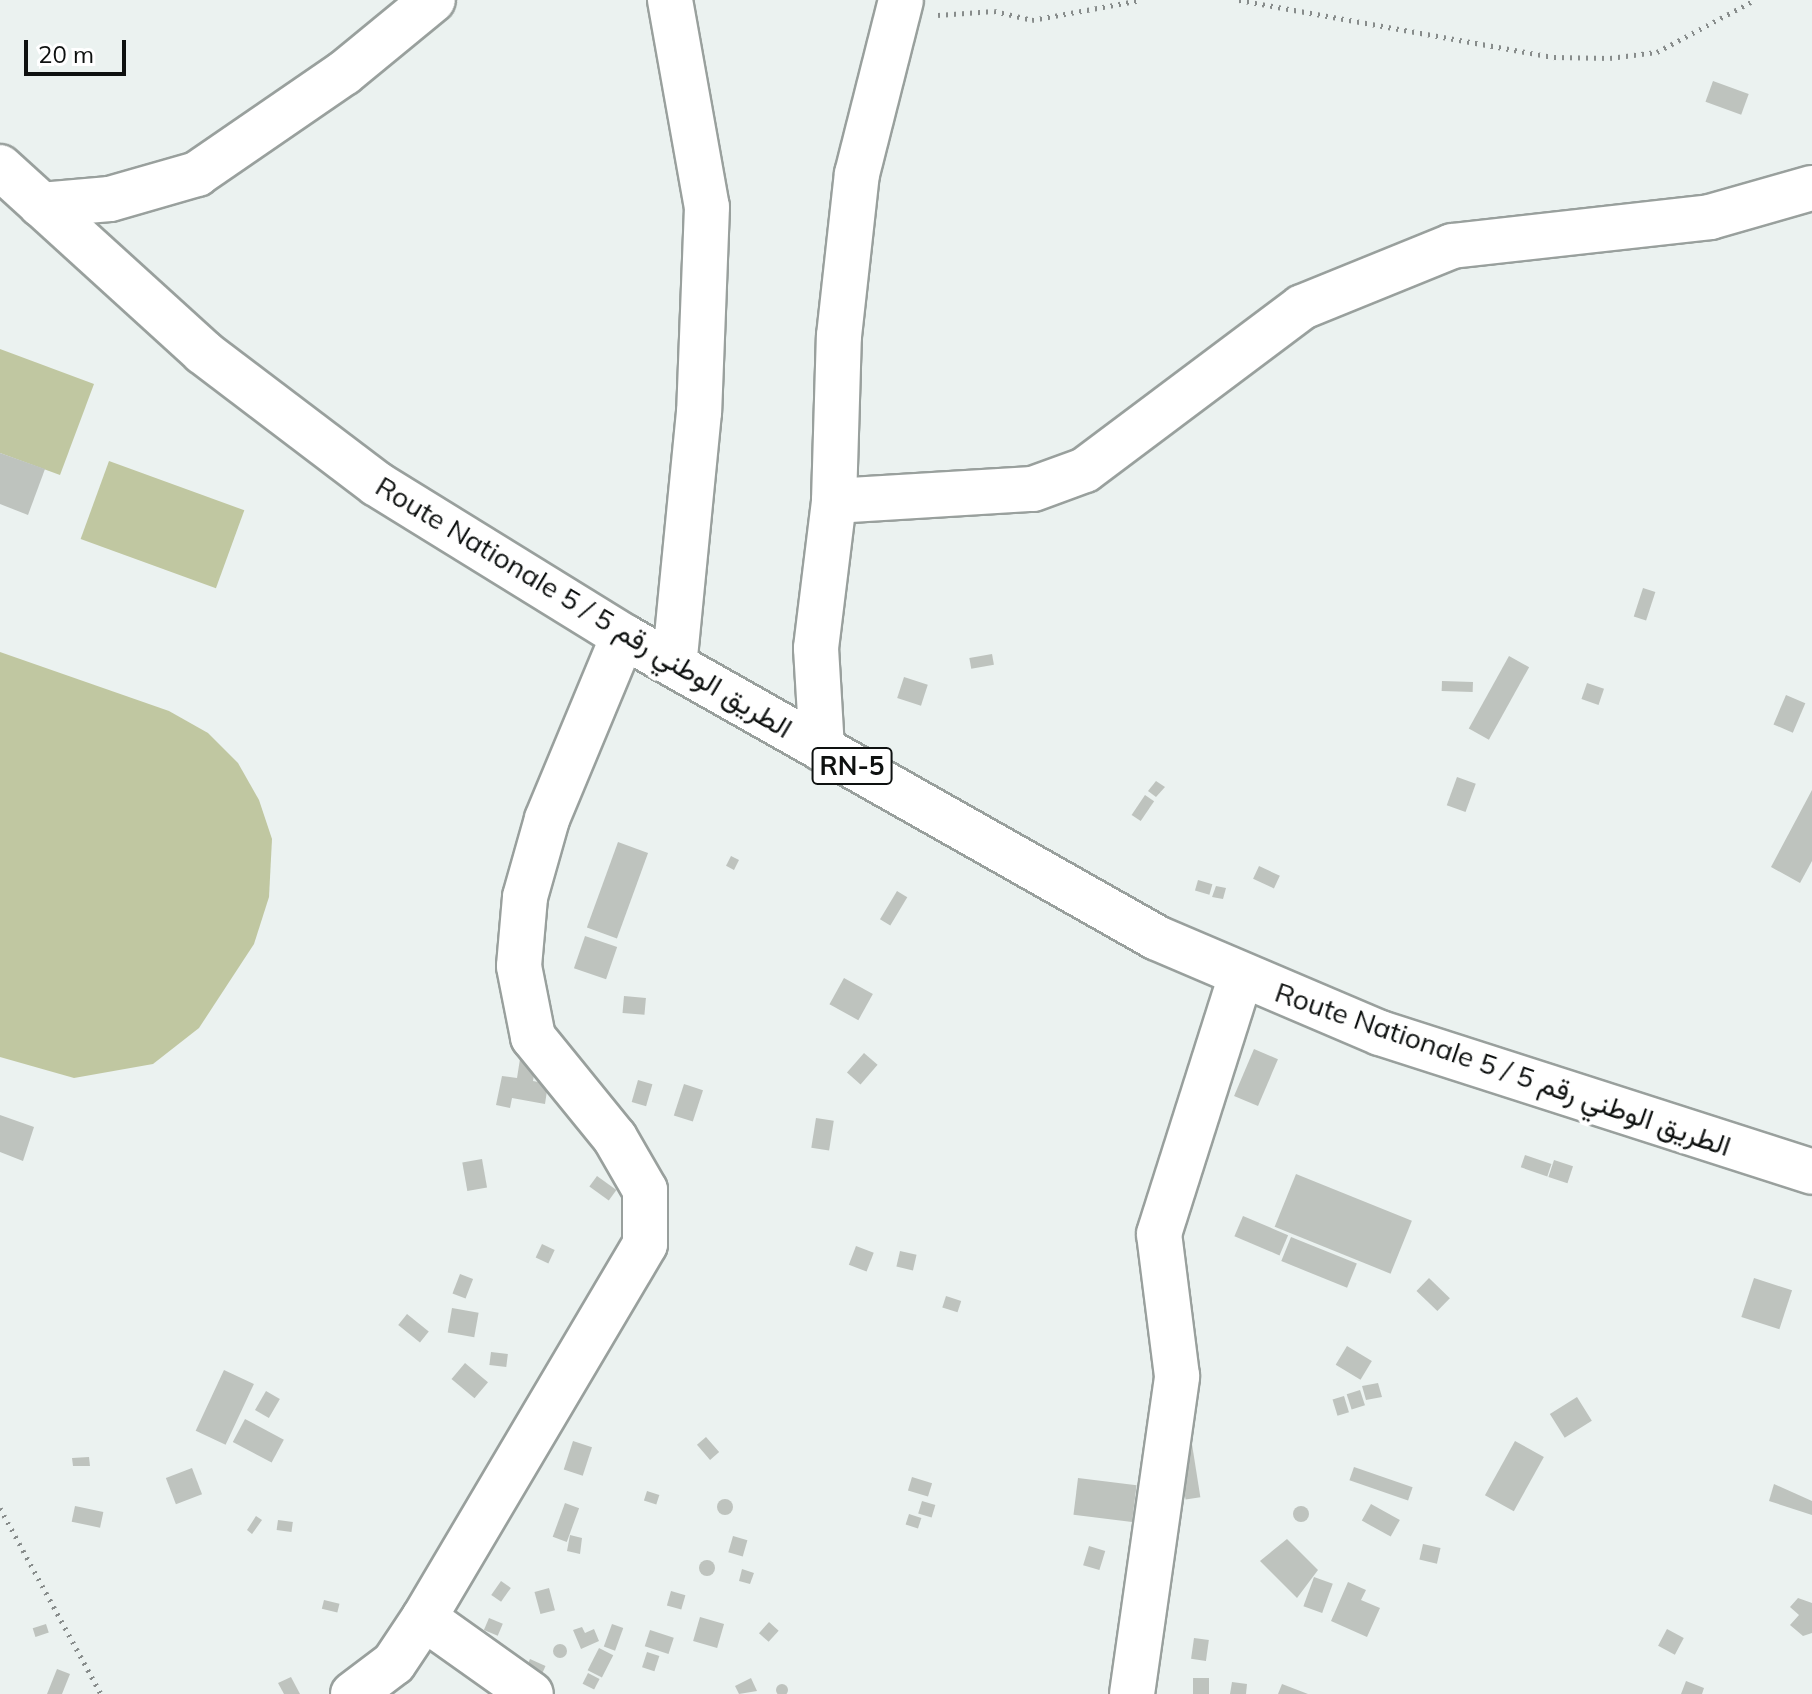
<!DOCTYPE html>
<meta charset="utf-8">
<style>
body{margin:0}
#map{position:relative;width:1812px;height:1694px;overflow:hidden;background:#ebf2f0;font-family:Mulish,Vazirmatn,sans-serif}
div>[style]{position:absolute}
.green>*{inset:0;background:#c0c7a1;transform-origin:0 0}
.building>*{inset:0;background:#bec3be;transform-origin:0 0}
.round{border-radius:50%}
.path>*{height:5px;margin-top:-2.5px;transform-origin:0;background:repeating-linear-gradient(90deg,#878c8b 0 2px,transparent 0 8px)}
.roads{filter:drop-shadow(2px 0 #99a09d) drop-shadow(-2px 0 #99a09d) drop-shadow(0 2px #99a09d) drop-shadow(0 -2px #99a09d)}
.minor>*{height:44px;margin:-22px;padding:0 22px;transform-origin:22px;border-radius:22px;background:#fff}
.major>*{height:44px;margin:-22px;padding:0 22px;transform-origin:22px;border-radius:22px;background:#fff}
span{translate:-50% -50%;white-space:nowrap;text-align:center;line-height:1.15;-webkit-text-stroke:8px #fff;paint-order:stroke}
.shield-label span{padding:2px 6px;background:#fff;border:2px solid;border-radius:6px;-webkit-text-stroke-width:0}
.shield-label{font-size:26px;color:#0e1110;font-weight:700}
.street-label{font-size:28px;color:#0e1110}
.scale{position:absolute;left:24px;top:40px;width:102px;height:36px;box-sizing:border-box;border:4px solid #0e1110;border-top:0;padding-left:10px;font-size:24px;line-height:28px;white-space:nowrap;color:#0e1110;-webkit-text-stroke:6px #fff;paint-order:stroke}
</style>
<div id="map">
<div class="green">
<div style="clip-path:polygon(0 349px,94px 384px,60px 475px,0 453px)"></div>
<div style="left:109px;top:461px;width:144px;height:83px;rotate:20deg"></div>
<div style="clip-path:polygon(0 652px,169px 711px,208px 733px,238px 763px,259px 800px,272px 839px,269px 897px,254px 944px,199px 1028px,153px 1064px,74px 1078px,0 1057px)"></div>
</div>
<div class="building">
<div style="left:1713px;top:81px;width:38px;height:22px;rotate:20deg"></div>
<div style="clip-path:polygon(0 453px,45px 469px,28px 515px,0 504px)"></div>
<div style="left:1643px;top:588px;width:13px;height:30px;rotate:18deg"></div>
<div style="left:992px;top:654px;width:11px;height:23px;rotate:80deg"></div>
<div style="left:1509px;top:656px;width:23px;height:83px;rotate:29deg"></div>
<div style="left:904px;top:677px;width:25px;height:22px;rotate:18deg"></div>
<div style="left:1442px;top:681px;width:31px;height:10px;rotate:2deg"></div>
<div style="left:1587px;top:683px;width:18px;height:17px;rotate:19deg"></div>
<div style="left:1786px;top:695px;width:21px;height:32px;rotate:23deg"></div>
<div style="left:1457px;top:777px;width:20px;height:30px;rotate:20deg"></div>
<div style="clip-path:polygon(1156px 781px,1165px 787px,1156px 797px,1148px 791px)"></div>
<div style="clip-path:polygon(1812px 790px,1812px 861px,1800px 883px,1771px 867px)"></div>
<div style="left:1145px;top:795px;width:11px;height:24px;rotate:34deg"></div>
<div style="left:618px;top:842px;width:32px;height:91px;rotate:20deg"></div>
<div style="left:731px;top:856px;width:9px;height:11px;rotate:27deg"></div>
<div style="left:1259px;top:866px;width:23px;height:14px;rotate:25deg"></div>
<div style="left:1198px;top:880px;width:15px;height:11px;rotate:16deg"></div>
<div style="clip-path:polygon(1216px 886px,1226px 888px,1223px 899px,1212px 897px)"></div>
<div style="left:897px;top:891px;width:12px;height:33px;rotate:31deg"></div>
<div style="left:585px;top:936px;width:34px;height:34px;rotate:19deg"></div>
<div style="left:844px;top:978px;width:33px;height:30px;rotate:29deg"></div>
<div style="left:624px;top:996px;width:22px;height:17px;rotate:5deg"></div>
<div style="left:1254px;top:1049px;width:26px;height:51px;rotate:23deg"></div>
<div style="left:864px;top:1053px;width:18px;height:26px;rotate:41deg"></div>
<div style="clip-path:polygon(520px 1059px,536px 1062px,533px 1081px,548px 1084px,545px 1104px,512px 1098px,510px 1108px,496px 1105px,502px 1076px,517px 1078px)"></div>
<div style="left:638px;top:1080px;width:15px;height:23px;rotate:16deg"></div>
<div style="left:684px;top:1084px;width:20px;height:33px;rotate:18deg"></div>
<div style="clip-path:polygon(0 1115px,34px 1127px,23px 1161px,0 1152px)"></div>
<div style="left:816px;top:1118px;width:18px;height:30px;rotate:9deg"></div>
<div style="left:1525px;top:1155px;width:28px;height:13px;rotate:19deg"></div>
<div style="left:482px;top:1159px;width:29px;height:20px;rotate:80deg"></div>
<div style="left:1554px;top:1160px;width:20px;height:18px;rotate:18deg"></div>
<div style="left:1296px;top:1174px;width:125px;height:57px;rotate:22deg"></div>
<div style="left:597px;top:1176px;width:24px;height:13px;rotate:36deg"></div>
<div style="left:1243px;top:1216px;width:49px;height:22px;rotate:23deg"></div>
<div style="left:1291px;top:1237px;width:71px;height:26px;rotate:22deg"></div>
<div style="left:542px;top:1244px;width:14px;height:15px;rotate:25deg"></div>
<div style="left:856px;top:1246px;width:19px;height:20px;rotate:21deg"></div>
<div style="left:900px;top:1251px;width:17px;height:16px;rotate:13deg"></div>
<div style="left:460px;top:1274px;width:14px;height:21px;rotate:21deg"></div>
<div style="left:1429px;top:1278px;width:29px;height:18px;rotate:44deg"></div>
<div style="left:1754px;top:1278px;width:40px;height:41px;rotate:18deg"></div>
<div style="left:946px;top:1296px;width:16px;height:12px;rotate:18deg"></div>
<div style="left:452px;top:1308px;width:27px;height:25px;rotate:10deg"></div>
<div style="left:407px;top:1314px;width:28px;height:14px;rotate:39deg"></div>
<div style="left:1347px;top:1346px;width:29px;height:22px;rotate:31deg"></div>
<div style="left:491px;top:1352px;width:17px;height:13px;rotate:7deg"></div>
<div style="left:465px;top:1363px;width:30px;height:21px;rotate:40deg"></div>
<div style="left:224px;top:1370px;width:33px;height:67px;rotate:25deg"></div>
<div style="clip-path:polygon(1378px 1383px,1382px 1397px,1366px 1400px,1362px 1386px)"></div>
<div style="left:1360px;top:1390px;width:16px;height:14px;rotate:72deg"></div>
<div style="left:266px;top:1391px;width:16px;height:22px;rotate:30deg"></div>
<div style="left:1344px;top:1396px;width:17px;height:12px;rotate:73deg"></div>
<div style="left:1577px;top:1397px;width:28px;height:32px;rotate:58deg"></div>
<div style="left:245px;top:1419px;width:44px;height:26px;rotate:28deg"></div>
<div style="left:706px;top:1437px;width:20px;height:12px;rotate:49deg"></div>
<div style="left:1191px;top:1438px;width:60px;height:15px;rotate:81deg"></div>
<div style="left:573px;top:1441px;width:20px;height:30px;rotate:18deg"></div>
<div style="left:1515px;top:1441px;width:33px;height:62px;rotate:29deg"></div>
<div style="clip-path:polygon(89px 1457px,90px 1466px,73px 1466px,72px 1458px)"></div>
<div style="left:1354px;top:1467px;width:62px;height:14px;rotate:19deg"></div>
<div style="left:192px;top:1468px;width:28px;height:28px;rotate:69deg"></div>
<div style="left:912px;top:1477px;width:21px;height:14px;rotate:17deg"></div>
<div style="left:1078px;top:1478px;width:59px;height:37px;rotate:7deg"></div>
<div style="clip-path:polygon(1774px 1484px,1812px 1501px,1812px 1515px,1769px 1501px)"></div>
<div style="left:647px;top:1491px;width:13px;height:10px;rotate:18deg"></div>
<div class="round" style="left:717px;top:1499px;width:16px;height:16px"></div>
<div style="left:922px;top:1501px;width:14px;height:13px;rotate:17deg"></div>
<div style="left:565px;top:1503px;width:15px;height:36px;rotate:20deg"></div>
<div style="left:1371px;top:1504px;width:33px;height:19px;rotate:29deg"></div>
<div style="left:75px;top:1506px;width:29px;height:16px;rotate:12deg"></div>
<div class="round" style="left:1293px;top:1506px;width:16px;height:16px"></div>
<div style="left:909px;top:1514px;width:13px;height:11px;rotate:18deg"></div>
<div style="clip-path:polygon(256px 1516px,262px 1520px,252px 1534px,247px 1530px)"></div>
<div style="left:278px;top:1520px;width:15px;height:10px;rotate:8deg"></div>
<div style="clip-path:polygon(570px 1535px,582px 1538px,580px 1554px,567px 1551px)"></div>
<div style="left:733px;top:1536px;width:15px;height:17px;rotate:16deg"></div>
<div style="clip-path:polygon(1287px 1539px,1318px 1570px,1297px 1598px,1260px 1561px)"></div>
<div style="left:1423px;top:1544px;width:18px;height:16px;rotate:13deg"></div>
<div style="left:1089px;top:1546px;width:17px;height:20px;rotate:17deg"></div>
<div class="round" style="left:699px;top:1560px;width:16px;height:16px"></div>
<div style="clip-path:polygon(742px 1569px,754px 1573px,750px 1584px,739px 1581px)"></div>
<div style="left:1314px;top:1577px;width:20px;height:31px;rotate:20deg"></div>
<div style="left:501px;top:1581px;width:12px;height:17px;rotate:35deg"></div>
<div style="clip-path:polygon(1348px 1582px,1366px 1590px,1361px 1600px,1380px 1608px,1367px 1637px,1331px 1621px)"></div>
<div style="left:549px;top:1588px;width:23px;height:15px;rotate:75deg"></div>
<div style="left:671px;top:1591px;width:15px;height:15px;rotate:16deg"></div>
<div style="clip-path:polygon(1798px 1598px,1812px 1603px,1812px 1633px,1803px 1636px,1790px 1625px,1799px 1615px,1790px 1607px)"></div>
<div style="left:324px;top:1600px;width:16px;height:9px;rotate:14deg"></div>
<div style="left:700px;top:1617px;width:25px;height:25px;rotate:16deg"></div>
<div style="left:489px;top:1618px;width:15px;height:13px;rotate:23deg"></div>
<div style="left:769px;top:1622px;width:13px;height:15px;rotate:42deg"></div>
<div style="left:46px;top:1624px;width:9px;height:14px;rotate:72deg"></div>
<div style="left:612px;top:1624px;width:12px;height:24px;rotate:20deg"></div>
<div style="clip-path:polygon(582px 1627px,585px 1633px,594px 1629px,599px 1641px,581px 1649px,573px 1630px)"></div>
<div style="left:1667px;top:1629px;width:19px;height:19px;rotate:28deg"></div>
<div style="left:650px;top:1630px;width:25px;height:17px;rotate:18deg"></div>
<div style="left:1194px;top:1638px;width:15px;height:21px;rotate:8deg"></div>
<div class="round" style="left:553px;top:1644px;width:14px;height:14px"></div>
<div style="left:599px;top:1648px;width:16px;height:25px;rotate:27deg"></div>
<div style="left:647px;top:1652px;width:13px;height:16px;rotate:18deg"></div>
<div style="left:530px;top:1659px;width:17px;height:13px;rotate:24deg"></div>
<div style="clip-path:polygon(57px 1669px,70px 1674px,62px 1694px,47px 1694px)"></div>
<div style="left:588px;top:1673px;width:13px;height:12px;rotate:27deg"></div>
<div style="clip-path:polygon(291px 1677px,300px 1694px,284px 1694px,278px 1683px)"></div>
<div style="clip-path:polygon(751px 1678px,757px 1691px,739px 1694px,735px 1686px)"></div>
<div style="left:1193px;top:1678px;width:16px;height:16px"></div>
<div style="clip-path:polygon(1686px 1681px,1704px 1688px,1702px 1694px,1681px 1694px)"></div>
<div style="clip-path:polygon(1232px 1682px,1247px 1684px,1246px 1694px,1230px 1694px)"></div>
<div class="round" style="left:776px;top:1684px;width:12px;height:12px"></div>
<div style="clip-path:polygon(1282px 1684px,1308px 1694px,1278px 1694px)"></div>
</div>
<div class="path">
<div style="left:1239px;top:0;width:320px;rotate:10.3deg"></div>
<div style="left:1554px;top:57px;width:56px;rotate:1deg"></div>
<div style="left:1610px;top:58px;width:47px;rotate:-7.3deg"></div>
<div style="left:1657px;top:52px;width:111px;rotate:-28deg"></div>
<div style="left:938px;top:15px;width:56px;rotate:-4.1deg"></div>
<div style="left:994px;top:11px;width:39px;rotate:13deg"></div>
<div style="left:1032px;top:20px;width:111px;rotate:-10.4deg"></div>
<div style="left:0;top:1508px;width:212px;rotate:61.5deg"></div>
</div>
<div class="roads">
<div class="minor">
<div style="left:670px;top:0;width:210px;rotate:79.9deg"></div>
<div style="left:707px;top:207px;width:205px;rotate:92.2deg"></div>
<div style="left:699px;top:412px;width:254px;rotate:95.6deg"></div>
<div style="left:41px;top:205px;width:69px;rotate:-5deg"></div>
<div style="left:110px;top:199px;width:91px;rotate:-16deg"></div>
<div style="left:197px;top:174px;width:178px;rotate:-34.5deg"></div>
<div style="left:344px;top:73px;width:115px;rotate:-39.4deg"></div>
<div style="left:834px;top:501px;width:199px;rotate:-3.5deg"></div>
<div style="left:1033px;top:489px;width:55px;rotate:-20.1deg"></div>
<div style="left:1085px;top:470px;width:271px;rotate:-36.9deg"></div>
<div style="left:1302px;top:307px;width:162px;rotate:-22.1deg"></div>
<div style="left:1452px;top:246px;width:260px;rotate:-6.4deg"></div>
<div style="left:1710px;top:217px;width:106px;rotate:-15.9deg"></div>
<div style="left:822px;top:749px;width:101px;rotate:-93.4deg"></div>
<div style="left:816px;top:648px;width:148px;rotate:-83deg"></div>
<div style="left:834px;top:501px;width:165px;rotate:-88.3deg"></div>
<div style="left:839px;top:336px;width:163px;rotate:-83.7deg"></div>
<div style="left:857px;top:174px;width:179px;rotate:-75.8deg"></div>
<div style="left:424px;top:1618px;width:131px;rotate:35.4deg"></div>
<div style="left:353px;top:1694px;width:51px;rotate:-37.1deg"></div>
<div style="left:394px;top:1663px;width:54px;rotate:-56.3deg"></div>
<div style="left:424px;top:1618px;width:434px;rotate:-59.4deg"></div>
<div style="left:645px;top:1244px;width:54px;rotate:-90deg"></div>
<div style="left:645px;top:1190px;width:60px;rotate:-120deg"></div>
<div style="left:615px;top:1138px;width:130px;rotate:-129.1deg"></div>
<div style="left:533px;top:1037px;width:72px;rotate:-101.2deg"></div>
<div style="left:519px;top:966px;width:69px;rotate:-85deg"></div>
<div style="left:525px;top:897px;width:81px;rotate:-74.2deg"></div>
<div style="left:547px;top:819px;width:198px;rotate:-67.4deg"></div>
<div style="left:1132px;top:1694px;width:321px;rotate:-81.9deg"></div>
<div style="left:1177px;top:1376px;width:143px;rotate:-97.2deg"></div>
<div style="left:1159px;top:1234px;width:268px;rotate:-72.4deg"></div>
</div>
<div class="major">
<div style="left:0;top:167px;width:275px;rotate:42.3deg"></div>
<div style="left:203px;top:352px;width:218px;rotate:37.2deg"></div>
<div style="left:377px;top:484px;width:289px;rotate:31.7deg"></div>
<div style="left:623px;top:636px;width:613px;rotate:29.49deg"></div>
<div style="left:1157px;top:938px;width:242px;rotate:23.1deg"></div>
<div style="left:1380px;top:1033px;width:454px;rotate:17.8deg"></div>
</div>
</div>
<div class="shield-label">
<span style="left:852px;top:766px">RN-5</span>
</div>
<div class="street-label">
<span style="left:584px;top:607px;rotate:31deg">Route Nationale 5 / الطريق الوطني رقم 5</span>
<span style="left:1503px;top:1069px;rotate:19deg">Route Nationale 5 / الطريق الوطني رقم 5</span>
</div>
<div class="scale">20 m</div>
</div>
